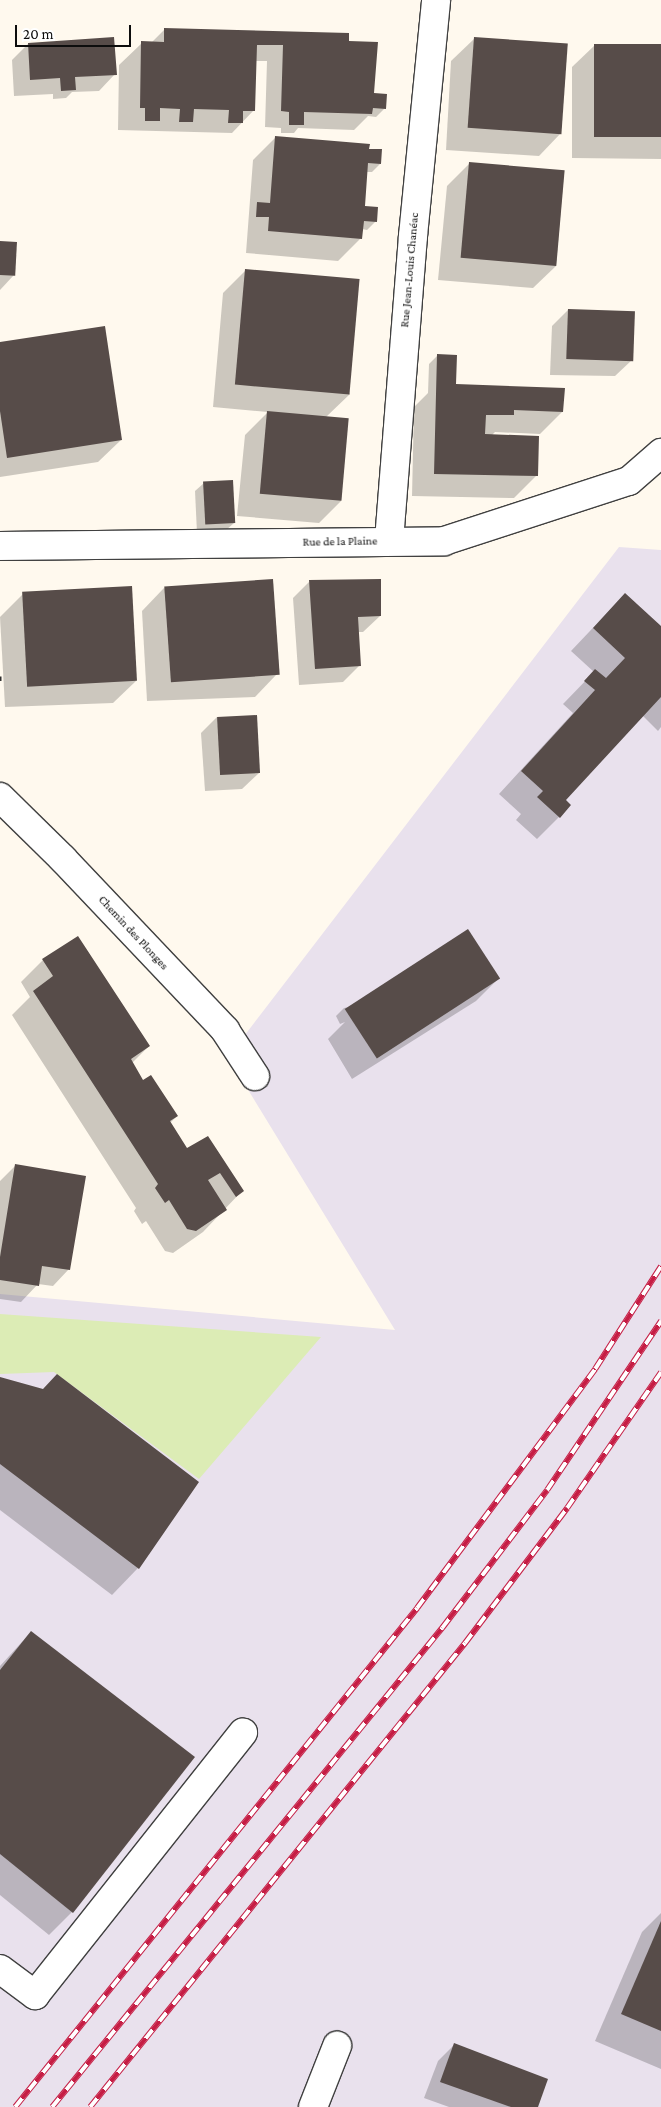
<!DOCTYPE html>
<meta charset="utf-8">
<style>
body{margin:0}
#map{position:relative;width:661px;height:2107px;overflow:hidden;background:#fff9ee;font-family:"Crimson Pro",serif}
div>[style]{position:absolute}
.industrial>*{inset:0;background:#e9e1ed}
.green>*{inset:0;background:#dcecb5}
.shadow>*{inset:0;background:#0003}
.building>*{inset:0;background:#574c49;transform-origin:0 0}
.path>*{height:3px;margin-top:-1.5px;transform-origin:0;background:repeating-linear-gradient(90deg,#2f2f2f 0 5px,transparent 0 7.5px)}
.roads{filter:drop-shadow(1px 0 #404040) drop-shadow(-1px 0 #404040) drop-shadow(0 1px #404040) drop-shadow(0 -1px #404040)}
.minor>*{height:28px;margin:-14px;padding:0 14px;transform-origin:14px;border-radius:14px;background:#fff}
.rail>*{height:5.5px;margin-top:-2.75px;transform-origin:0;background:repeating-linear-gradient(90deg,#fff 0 11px,#c61d44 0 22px);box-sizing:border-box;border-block:1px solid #c61d44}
span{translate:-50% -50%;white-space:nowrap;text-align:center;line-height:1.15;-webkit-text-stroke:5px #fff;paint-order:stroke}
.street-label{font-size:12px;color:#0d0d0d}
.scale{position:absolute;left:15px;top:25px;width:116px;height:22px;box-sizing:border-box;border:2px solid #0d0d0d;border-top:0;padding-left:6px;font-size:15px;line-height:18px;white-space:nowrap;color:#0d0d0d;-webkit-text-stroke:4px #fff;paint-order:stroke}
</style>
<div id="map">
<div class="industrial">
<div style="clip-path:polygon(619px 547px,661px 550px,661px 2107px,0 2107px,0 1294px,395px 1330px,228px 1057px)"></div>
</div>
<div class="green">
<div style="clip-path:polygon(0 1314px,321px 1337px,199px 1479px,54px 1372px,0 1374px)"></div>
</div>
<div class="shadow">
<div style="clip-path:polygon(164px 30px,348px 42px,373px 94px,385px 108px,376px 117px,368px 116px,354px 130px,298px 128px,294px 133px,281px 133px,281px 128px,265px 127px,267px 61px,255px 61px,254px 110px,232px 133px,118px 130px,119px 65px,142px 43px,151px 43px)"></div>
<div style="clip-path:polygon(474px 39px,561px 133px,539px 156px,446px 150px,451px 61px)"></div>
<div style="clip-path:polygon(28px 44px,115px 74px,99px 91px,72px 92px,66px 98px,53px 99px,53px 94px,14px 96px,12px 60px)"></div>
<div style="clip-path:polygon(595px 45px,661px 45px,661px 159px,572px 158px,572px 67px)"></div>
<div style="clip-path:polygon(276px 137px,368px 150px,380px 164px,372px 172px,366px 172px,363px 207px,376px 221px,367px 230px,362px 229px,361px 238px,338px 261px,246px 253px,253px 160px)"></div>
<div style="clip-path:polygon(469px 164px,564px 172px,556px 266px,533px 288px,438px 280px,447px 186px)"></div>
<div style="clip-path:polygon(0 243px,14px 275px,0 290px)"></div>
<div style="clip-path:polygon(245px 271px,350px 394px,326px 417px,341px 501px,319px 523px,237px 516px,245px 435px,268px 412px,213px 407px,223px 293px)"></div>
<div style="clip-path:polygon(568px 310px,632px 360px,615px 376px,550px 375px,552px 326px)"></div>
<div style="clip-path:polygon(0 344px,121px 440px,98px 462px,0 477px)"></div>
<div style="clip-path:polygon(438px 355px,453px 385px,562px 412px,540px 434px,495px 432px,492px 435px,536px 476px,514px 498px,412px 496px,414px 407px,428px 393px,429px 364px)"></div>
<div style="clip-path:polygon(204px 483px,234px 523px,225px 531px,197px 533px,195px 491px)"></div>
<div style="clip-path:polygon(309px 582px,380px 616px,363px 632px,358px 632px,360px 665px,343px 682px,299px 685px,293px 598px)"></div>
<div style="clip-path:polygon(164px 588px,277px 674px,255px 697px,147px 701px,142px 611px)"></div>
<div style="clip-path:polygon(23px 594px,136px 681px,113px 703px,5px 707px,0 617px)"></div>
<div style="clip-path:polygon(625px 594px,661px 628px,661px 727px,658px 731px,642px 715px,564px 800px,559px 817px,537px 839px,516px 820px,521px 814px,499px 794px,573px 713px,563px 704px,594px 672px,571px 651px)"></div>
<div style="clip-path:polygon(217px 717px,259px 773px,242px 789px,205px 791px,201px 733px)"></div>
<div style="clip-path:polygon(43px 960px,149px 1046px,132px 1063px,143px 1081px,177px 1116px,170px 1123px,187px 1150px,208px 1138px,242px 1191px,203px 1232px,173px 1253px,165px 1251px,146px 1221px,142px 1224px,134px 1211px,136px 1208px,12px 1015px,30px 997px,21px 982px)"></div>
<div style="clip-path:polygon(498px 979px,476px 1001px,352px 1079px,328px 1039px,345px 1022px,340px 1024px,336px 1016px,344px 1008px)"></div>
<div style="clip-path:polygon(15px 1166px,69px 1269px,53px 1286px,38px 1284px,21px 1302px,0 1299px,0 1181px)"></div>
<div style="clip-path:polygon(0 1378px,197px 1483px,138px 1568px,112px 1595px,0 1510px)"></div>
<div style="clip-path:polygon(31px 1632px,193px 1757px,72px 1912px,49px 1935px,0 1895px,0 1666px)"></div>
<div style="clip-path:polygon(661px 1913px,661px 2069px,595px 2041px,642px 1932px)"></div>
<div style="clip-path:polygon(454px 2045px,537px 2107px,449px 2107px,424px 2098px,438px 2061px)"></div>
</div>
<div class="building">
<div style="clip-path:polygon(164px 28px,349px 33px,349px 41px,378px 42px,374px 93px,387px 94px,386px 109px,373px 108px,372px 114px,304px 112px,304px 125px,289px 125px,289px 112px,281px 111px,283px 45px,257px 45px,255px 111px,243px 111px,243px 123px,228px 123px,229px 110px,194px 109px,193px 122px,179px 122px,180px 109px,160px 108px,160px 121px,145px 121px,145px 108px,140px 108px,141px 41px,164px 42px)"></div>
<div style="clip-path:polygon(114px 37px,117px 75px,75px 77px,76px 90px,61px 91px,60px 78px,30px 80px,28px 43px)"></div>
<div style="left:474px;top:37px;width:94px;height:91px;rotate:4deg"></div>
<div style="left:594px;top:44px;width:67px;height:93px"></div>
<div style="clip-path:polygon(275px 136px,370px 144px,369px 149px,382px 149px,381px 164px,368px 163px,365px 206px,378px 207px,377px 222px,364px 221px,362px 239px,268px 231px,269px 217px,256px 217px,257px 202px,270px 203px)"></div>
<div style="left:469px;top:162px;width:96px;height:96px;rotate:5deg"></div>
<div style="left:0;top:241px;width:17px;height:34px;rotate:3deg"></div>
<div style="left:245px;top:269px;width:115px;height:116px;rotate:5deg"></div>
<div style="left:568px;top:309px;width:67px;height:50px;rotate:2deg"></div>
<div style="clip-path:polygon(105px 326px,122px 440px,7px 458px,0 411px,0 342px)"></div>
<div style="clip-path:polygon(437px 354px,457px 355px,456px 384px,565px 388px,563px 412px,514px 410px,514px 415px,486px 415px,485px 434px,539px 436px,538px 476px,434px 474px)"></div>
<div style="left:267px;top:411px;width:82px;height:83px;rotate:5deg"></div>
<div style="left:233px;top:480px;width:43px;height:30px;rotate:87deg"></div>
<div style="left:273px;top:579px;width:96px;height:109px;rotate:86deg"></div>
<div style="clip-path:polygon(381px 579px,381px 616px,358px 617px,361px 666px,315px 669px,309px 580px)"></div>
<div style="left:132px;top:586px;width:95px;height:110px;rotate:87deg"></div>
<div style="clip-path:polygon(625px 593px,661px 626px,661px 697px,566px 800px,571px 805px,560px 818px,537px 797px,543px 791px,521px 771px,595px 690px,584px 681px,595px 669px,606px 678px,625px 658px,593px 628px)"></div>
<div style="left:257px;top:715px;width:58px;height:40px;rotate:87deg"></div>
<div style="left:468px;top:929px;width:59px;height:147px;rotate:57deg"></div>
<div style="clip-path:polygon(78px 936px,150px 1046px,131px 1059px,143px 1080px,151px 1075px,178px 1116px,170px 1121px,187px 1148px,208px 1136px,244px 1191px,236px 1197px,220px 1173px,208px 1180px,227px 1210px,196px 1231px,187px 1229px,169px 1200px,165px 1203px,155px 1188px,158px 1184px,33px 991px,53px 976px,42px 959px)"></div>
<div style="clip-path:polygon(15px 1164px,86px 1176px,70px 1270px,42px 1266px,39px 1286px,0 1280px,0 1257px)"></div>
<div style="clip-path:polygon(57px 1374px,199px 1482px,139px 1569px,0 1464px,0 1377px,43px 1389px)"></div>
<div style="clip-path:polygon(31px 1631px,195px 1757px,73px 1913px,0 1854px,0 1670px)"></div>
<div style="clip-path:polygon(661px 1921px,661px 2031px,621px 2014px)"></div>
<div style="clip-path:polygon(454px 2043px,548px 2079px,538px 2107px,511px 2107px,440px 2082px)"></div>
</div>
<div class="path">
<div style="left:0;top:676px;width:7px;rotate:90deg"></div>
</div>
<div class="roads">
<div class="minor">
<div style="left:389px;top:541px;width:306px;rotate:-85.5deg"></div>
<div style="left:413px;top:236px;width:237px;rotate:-84.4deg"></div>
<div style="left:0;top:546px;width:444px;rotate:-0.6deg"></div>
<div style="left:444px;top:541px;width:194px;rotate:-18deg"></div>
<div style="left:629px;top:481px;width:43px;rotate:-41.2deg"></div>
<div style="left:0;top:797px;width:88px;rotate:44.5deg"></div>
<div style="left:63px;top:859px;width:236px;rotate:46.5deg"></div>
<div style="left:225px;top:1030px;width:55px;rotate:56.9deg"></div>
<div style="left:0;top:1969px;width:44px;rotate:36.6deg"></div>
<div style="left:35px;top:1995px;width:335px;rotate:-51.6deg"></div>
<div style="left:313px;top:2107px;width:66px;rotate:-68.5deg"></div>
</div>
</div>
<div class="rail">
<div style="left:15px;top:2107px;width:641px;rotate:-51.14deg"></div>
<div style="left:417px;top:1608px;width:298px;rotate:-53.3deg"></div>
<div style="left:595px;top:1369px;width:122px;rotate:-57.3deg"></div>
<div style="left:52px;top:2107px;width:618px;rotate:-50.85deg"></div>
<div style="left:442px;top:1628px;width:173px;rotate:-52.7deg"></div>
<div style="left:547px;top:1490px;width:204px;rotate:-56deg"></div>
<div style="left:90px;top:2107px;width:597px;rotate:-51.06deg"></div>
<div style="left:465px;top:1643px;width:169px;rotate:-52.9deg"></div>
<div style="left:567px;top:1508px;width:165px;rotate:-55.3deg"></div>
</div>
<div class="street-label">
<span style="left:410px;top:270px;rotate:-85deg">Rue Jean-Louis Chanéac</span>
<span style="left:340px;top:542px;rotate:-1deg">Rue de la Plaine</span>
<span style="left:133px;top:933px;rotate:47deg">Chemin des Plonges</span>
</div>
<div class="scale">20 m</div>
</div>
